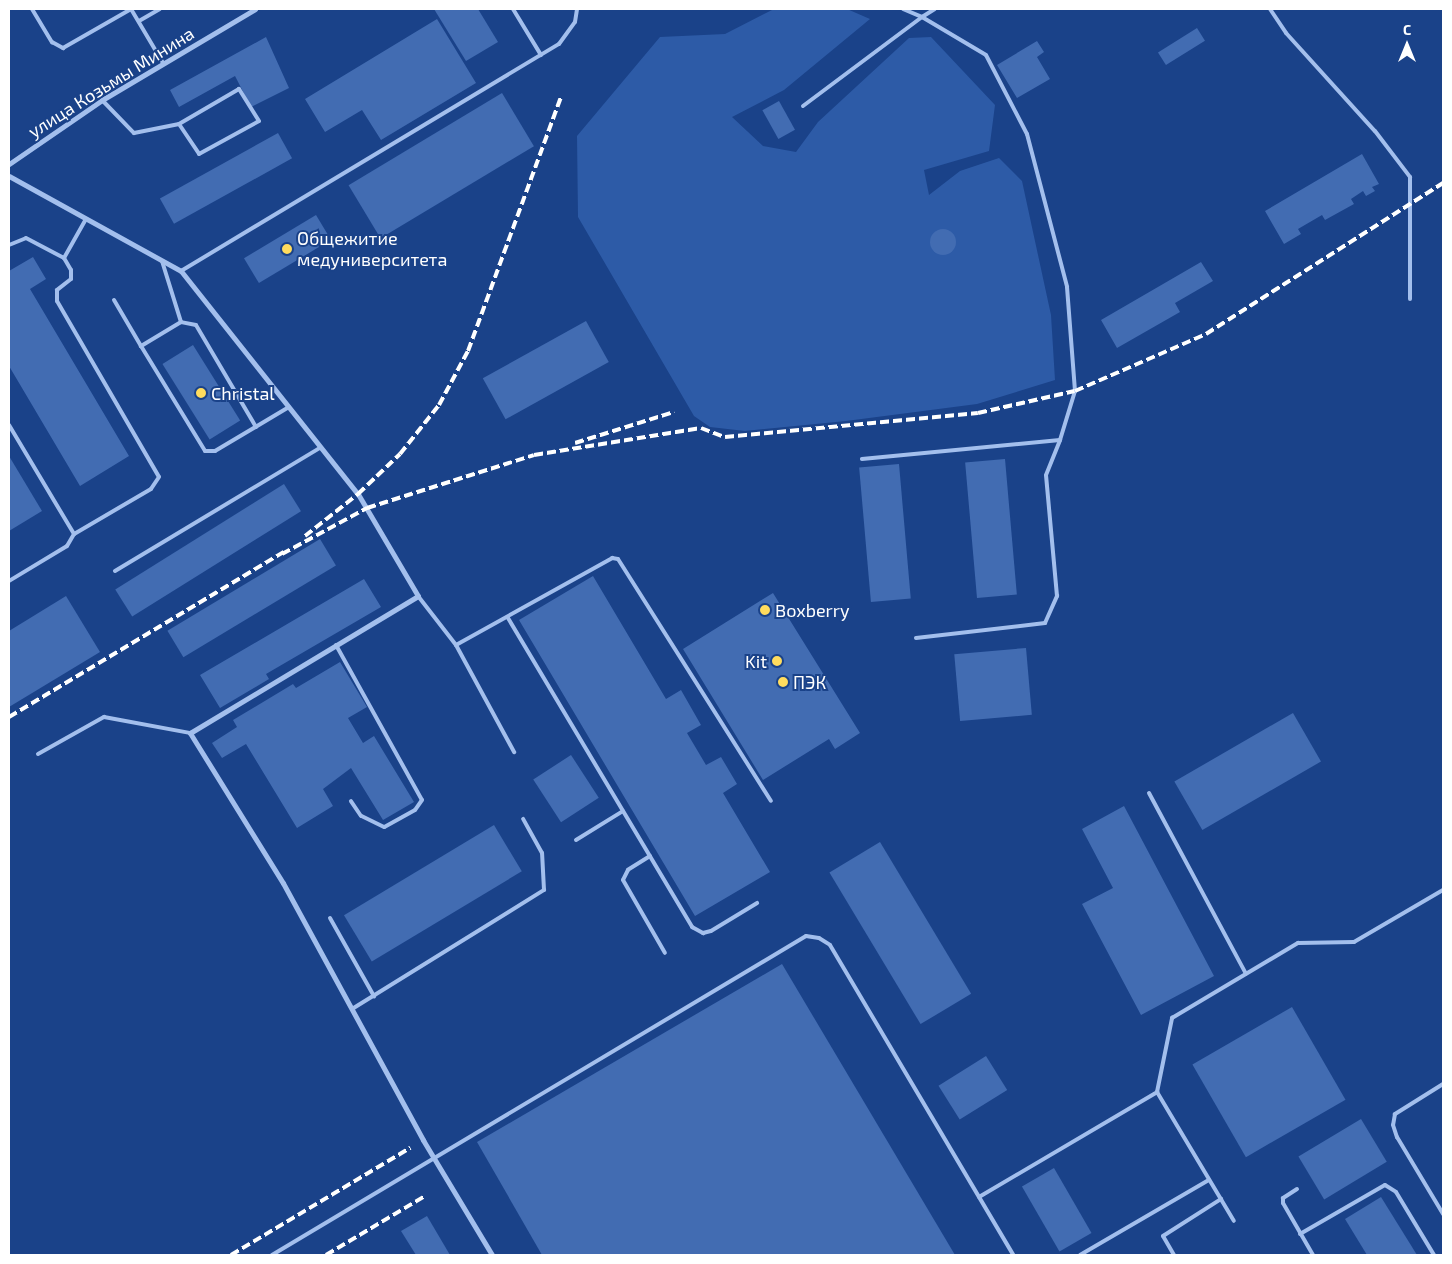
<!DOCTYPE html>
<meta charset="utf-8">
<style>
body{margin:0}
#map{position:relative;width:1452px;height:1264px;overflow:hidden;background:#1a4289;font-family:"Exo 2",sans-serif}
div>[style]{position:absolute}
.green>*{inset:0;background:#2d5ba7}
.building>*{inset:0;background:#426cb2;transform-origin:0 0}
.round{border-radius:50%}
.service>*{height:4px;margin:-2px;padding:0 2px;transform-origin:2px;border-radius:2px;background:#a3bfed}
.minor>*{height:5px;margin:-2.5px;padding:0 2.5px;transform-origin:2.5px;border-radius:2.5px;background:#a3bfed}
.rail>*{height:4px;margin-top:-2px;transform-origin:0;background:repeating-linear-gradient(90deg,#fff 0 9px,transparent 0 13px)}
.dots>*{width:14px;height:14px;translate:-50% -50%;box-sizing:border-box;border:2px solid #1a4289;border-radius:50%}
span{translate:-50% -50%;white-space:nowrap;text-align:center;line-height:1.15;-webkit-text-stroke:4px #1a4289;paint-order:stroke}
.street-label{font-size:18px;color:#fff}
.poi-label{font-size:18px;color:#fff}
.left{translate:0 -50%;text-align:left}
.right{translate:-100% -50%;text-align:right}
.frame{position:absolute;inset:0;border:10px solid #fff;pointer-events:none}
.north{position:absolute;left:1382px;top:20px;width:50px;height:50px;-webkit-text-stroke:4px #1a4289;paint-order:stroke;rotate:0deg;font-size:14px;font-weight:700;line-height:20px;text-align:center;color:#fff}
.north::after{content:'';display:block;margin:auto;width:18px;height:22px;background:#fff;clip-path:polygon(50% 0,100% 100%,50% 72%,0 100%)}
</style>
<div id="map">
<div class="green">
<div style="clip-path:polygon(774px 9px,847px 9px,870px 19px,784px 90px,732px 117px,763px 146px,796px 152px,818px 122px,909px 38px,931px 37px,995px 105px,989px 151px,924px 170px,929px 195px,960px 171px,999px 158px,1022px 181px,1051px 315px,1055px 380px,977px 404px,846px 421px,745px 431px,710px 427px,694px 416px,578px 217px,577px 136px,660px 37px,725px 34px)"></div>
</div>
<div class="building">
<div style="clip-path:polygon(434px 9px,478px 9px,498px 42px,466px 61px)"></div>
<div style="clip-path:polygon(437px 19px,476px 83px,381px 140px,362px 110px,325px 132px,305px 99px)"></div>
<div style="left:1197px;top:28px;width:15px;height:46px;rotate:58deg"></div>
<div style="clip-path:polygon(266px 37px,289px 88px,251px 107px,235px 76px,179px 107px,170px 90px)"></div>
<div style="clip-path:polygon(1037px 41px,1044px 52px,1037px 57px,1050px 79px,1017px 98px,997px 65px)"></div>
<div style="left:502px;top:93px;width:62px;height:179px;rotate:59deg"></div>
<div style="left:779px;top:101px;width:33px;height:19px;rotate:61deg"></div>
<div style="left:278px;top:133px;width:29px;height:135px;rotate:61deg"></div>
<div style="clip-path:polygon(1362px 154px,1379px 184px,1372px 187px,1375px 191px,1366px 196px,1363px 191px,1351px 199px,1354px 204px,1325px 220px,1322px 215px,1298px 229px,1301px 234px,1284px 244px,1265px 211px)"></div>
<div style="left:316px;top:215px;width:29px;height:84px;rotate:59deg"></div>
<div class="round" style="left:930px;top:229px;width:26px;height:26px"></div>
<div style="clip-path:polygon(33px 257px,46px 279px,30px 289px,129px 456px,80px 486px,9px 366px,9px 271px)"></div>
<div style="clip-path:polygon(1201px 262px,1213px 281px,1175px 303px,1180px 312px,1117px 348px,1101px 320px)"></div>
<div style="left:586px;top:321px;width:47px;height:118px;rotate:61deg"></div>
<div style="left:193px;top:345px;width:89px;height:36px;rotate:58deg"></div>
<div style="clip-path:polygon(9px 456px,42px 511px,9px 531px)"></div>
<div style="left:1005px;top:459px;width:136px;height:40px;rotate:85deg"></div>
<div style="left:899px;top:464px;width:135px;height:40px;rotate:85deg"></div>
<div style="left:284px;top:484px;width:32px;height:199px;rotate:58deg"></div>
<div style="left:320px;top:539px;width:31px;height:178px;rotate:59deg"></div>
<div style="clip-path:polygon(593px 576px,666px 699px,681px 690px,701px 725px,687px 733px,706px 765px,721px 757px,737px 784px,723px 793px,770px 872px,695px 916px,519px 620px)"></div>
<div style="clip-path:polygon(364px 579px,381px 607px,266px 674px,269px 679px,220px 708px,200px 675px)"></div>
<div style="clip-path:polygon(773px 593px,860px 733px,835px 749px,829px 739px,763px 780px,683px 649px)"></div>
<div style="clip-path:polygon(66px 596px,100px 652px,9px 707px,9px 631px)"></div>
<div style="left:1026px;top:648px;width:67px;height:72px;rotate:85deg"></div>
<div style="clip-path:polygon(340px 662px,367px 707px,348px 718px,363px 743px,374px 736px,414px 802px,383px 820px,351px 768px,323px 789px,333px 806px,297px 828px,246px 744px,222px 758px,212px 743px,237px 727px,233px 720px,293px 684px,296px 688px)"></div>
<div style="left:1293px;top:713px;width:56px;height:137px;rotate:60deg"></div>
<div style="left:571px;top:755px;width:51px;height:45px;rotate:57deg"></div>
<div style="clip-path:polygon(1124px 806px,1214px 976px,1141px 1015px,1082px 904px,1113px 888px,1082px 829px)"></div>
<div style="left:494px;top:825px;width:54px;height:175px;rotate:59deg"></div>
<div style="left:880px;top:842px;width:177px;height:59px;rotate:59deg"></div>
<div style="clip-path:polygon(782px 964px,955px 1255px,542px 1255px,477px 1142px)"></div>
<div style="left:1292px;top:1007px;width:107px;height:115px;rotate:60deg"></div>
<div style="left:986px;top:1056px;width:40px;height:56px;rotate:58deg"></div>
<div style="left:1361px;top:1119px;width:50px;height:73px;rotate:59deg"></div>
<div style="left:1054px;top:1168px;width:75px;height:37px;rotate:60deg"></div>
<div style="clip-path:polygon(1381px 1197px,1417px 1255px,1367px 1255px,1345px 1219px)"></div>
<div style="clip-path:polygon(427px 1216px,450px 1255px,416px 1255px,401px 1231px)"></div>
</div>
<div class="service">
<div style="left:32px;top:9px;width:39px;rotate:59deg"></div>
<div style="left:52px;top:42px;width:13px;rotate:29deg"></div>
<div style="left:63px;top:48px;width:78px;rotate:-29.8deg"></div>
<div style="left:131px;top:9px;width:63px;rotate:59.3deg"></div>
<div style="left:513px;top:9px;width:54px;rotate:58.7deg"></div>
<div style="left:903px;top:9px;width:21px;rotate:23deg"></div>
<div style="left:922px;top:17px;width:15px;rotate:-32deg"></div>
<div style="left:1270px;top:9px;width:29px;rotate:56deg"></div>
<div style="left:1286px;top:33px;width:132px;rotate:47.8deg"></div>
<div style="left:1375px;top:131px;width:58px;rotate:52.7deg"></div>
<div style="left:1410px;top:177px;width:122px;rotate:90deg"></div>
<div style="left:139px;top:21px;width:24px;rotate:-30deg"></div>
<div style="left:102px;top:100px;width:46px;rotate:45.9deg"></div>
<div style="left:134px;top:133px;width:46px;rotate:-11.3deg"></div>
<div style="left:179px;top:124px;width:36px;rotate:56deg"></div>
<div style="left:199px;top:154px;width:68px;rotate:-28.8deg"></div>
<div style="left:259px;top:121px;width:38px;rotate:-122deg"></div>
<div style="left:239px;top:89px;width:69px;rotate:149.7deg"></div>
<div style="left:803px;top:106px;width:149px;rotate:-36.8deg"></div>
<div style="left:922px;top:17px;width:74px;rotate:30.7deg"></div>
<div style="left:986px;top:55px;width:89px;rotate:62.6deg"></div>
<div style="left:1027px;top:134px;width:158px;rotate:75.3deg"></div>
<div style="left:1067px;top:287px;width:104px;rotate:85.6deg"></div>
<div style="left:1075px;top:391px;width:51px;rotate:107deg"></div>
<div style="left:1060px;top:440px;width:199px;rotate:174.5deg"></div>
<div style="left:9px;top:245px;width:18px;rotate:-22deg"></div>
<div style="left:26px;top:238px;width:43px;rotate:27.8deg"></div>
<div style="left:64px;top:258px;width:14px;rotate:60deg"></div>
<div style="left:71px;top:270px;width:9px;rotate:90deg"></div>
<div style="left:71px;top:279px;width:18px;rotate:142deg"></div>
<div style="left:57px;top:290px;width:11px;rotate:90deg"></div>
<div style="left:57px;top:301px;width:203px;rotate:59.9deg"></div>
<div style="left:159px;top:477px;width:14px;rotate:124deg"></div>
<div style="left:151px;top:489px;width:89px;rotate:149.7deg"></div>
<div style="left:64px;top:258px;width:45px;rotate:-60.6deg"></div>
<div style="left:162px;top:261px;width:64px;rotate:72.7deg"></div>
<div style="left:181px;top:271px;width:441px;rotate:-31deg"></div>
<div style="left:559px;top:44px;width:27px;rotate:-54deg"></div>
<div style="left:575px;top:22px;width:13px;rotate:-81deg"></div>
<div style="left:114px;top:300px;width:53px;rotate:59.6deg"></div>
<div style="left:9px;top:425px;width:127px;rotate:59.2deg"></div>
<div style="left:74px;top:534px;width:14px;rotate:120deg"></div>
<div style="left:67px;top:546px;width:68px;rotate:148.9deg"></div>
<div style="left:256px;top:427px;width:118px;rotate:-120.5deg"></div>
<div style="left:196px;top:325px;width:15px;rotate:-169deg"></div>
<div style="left:181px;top:322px;width:47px;rotate:149deg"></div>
<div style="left:141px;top:346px;width:123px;rotate:58.6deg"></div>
<div style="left:205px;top:451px;width:10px"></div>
<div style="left:215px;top:451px;width:86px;rotate:-30.7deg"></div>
<div style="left:115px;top:571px;width:240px;rotate:-31deg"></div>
<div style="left:418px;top:596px;width:62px;rotate:52.2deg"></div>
<div style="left:456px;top:645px;width:122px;rotate:61.5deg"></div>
<div style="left:508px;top:618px;width:360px;rotate:59.2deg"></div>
<div style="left:692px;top:927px;width:13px;rotate:29deg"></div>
<div style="left:703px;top:933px;width:8px;rotate:-14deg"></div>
<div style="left:711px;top:931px;width:54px;rotate:-31.3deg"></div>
<div style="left:916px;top:638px;width:130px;rotate:-6.6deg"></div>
<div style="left:1045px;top:623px;width:30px;rotate:-66deg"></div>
<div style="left:1057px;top:596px;width:121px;rotate:-95.2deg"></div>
<div style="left:1046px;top:475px;width:38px;rotate:-68deg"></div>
<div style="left:336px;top:645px;width:177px;rotate:61deg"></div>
<div style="left:422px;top:800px;width:12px;rotate:125deg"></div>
<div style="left:415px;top:810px;width:35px;rotate:151deg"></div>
<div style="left:384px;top:827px;width:25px;rotate:-154deg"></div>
<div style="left:361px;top:816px;width:18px;rotate:-124deg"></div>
<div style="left:456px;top:645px;width:179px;rotate:-29.1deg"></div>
<div style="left:612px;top:558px;width:6px;rotate:9deg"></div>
<div style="left:618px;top:559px;width:286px;rotate:57.7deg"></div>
<div style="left:38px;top:754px;width:76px;rotate:-29.3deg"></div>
<div style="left:104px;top:717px;width:87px;rotate:10.5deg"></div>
<div style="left:1149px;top:793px;width:205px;rotate:61.8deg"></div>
<div style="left:576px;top:840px;width:55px;rotate:-31.7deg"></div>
<div style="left:650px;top:856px;width:26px;rotate:148deg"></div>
<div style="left:628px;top:870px;width:11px;rotate:117deg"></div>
<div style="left:623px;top:880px;width:84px;rotate:60.1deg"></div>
<div style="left:330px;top:918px;width:90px;rotate:60.6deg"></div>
<div style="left:352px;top:1009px;width:226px;rotate:-31.8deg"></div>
<div style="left:544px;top:890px;width:37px;rotate:-93deg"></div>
<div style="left:542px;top:853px;width:39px;rotate:-119deg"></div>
<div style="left:1443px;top:1084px;width:57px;rotate:148deg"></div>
<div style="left:1395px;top:1114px;width:11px;rotate:100deg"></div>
<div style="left:1393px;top:1125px;width:13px;rotate:72deg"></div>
<div style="left:1397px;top:1137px;width:90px;rotate:59.1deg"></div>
<div style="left:1157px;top:1092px;width:150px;rotate:59.2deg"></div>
<div style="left:1297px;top:1189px;width:17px;rotate:147deg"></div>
<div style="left:1283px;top:1198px;width:5px;rotate:90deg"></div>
<div style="left:1283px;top:1203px;width:60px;rotate:60deg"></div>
<div style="left:979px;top:1197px;width:207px;rotate:-30.5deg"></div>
<div style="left:1157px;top:1092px;width:76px;rotate:-78.5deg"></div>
<div style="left:1172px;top:1018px;width:147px;rotate:-30.8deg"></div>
<div style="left:1298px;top:943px;width:56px;rotate:-1deg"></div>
<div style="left:1354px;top:942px;width:103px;rotate:-30.3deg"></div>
<div style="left:1300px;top:1234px;width:98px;rotate:-30deg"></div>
<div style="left:1385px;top:1185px;width:13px;rotate:32deg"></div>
<div style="left:1396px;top:1192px;width:74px;rotate:58.9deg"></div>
<div style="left:272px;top:1255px;width:622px;rotate:-30.85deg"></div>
<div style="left:806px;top:936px;width:13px;rotate:9deg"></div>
<div style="left:819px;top:938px;width:13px;rotate:32deg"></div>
<div style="left:830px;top:945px;width:360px;rotate:59.4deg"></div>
<div style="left:1080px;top:1255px;width:149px;rotate:-30.2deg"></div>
<div style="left:1174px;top:1255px;width:22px;rotate:-120deg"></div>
<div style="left:1163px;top:1236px;width:69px;rotate:-32.5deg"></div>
</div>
<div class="minor">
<div style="left:9px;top:164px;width:113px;rotate:-34.5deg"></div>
<div style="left:102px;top:100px;width:178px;rotate:-30.7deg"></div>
<div style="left:9px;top:176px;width:196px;rotate:28.9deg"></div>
<div style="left:181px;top:271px;width:285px;rotate:51.6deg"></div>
<div style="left:358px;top:494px;width:118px;rotate:59.5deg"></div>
<div style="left:418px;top:596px;width:266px;rotate:149deg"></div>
<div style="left:190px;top:733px;width:176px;rotate:58.2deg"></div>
<div style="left:283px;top:883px;width:293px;rotate:61.4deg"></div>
<div style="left:423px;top:1140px;width:134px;rotate:59deg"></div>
</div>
<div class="rail">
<div style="left:575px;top:443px;width:104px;rotate:-17.4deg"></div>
<div style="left:305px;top:536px;width:68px;rotate:-38.4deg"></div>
<div style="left:358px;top:494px;width:58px;rotate:-43.6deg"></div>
<div style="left:400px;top:454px;width:63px;rotate:-51.5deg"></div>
<div style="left:439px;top:405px;width:61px;rotate:-61.8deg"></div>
<div style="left:468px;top:351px;width:270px;rotate:-69.9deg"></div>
<div style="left:282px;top:554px;width:97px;rotate:-28.4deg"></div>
<div style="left:367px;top:508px;width:175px;rotate:-17.6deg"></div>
<div style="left:534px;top:455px;width:169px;rotate:-9.2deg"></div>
<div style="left:701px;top:428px;width:26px;rotate:21deg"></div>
<div style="left:725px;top:437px;width:254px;rotate:-5.4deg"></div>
<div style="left:978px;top:413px;width:99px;rotate:-12.8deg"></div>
<div style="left:1075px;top:391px;width:143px;rotate:-23.5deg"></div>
<div style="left:1206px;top:334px;width:281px;rotate:-32.5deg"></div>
<div style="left:9px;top:717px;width:324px;rotate:-31deg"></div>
<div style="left:231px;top:1255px;width:209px;rotate:-30.9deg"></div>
<div style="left:326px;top:1255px;width:115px;rotate:-30.8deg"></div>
</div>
<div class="dots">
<div style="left:287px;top:249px;background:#ffdc5e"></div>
<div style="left:201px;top:393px;background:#ffdc5e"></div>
<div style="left:765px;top:610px;background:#ffdc5e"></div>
<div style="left:777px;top:661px;background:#ffdc5e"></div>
<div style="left:783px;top:682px;background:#ffdc5e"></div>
</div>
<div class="street-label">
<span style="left:111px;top:82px;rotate:-32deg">улица Козьмы Минина</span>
</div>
<div class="poi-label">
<span class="left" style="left:297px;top:249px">Общежитие<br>медуниверситета</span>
<span class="left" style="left:211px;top:393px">Christal</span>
<span class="left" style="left:775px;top:610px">Boxberry</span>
<span class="right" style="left:767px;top:661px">Kit</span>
<span class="left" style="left:793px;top:682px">ПЭК</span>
</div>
<div class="frame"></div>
<div class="north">С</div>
</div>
